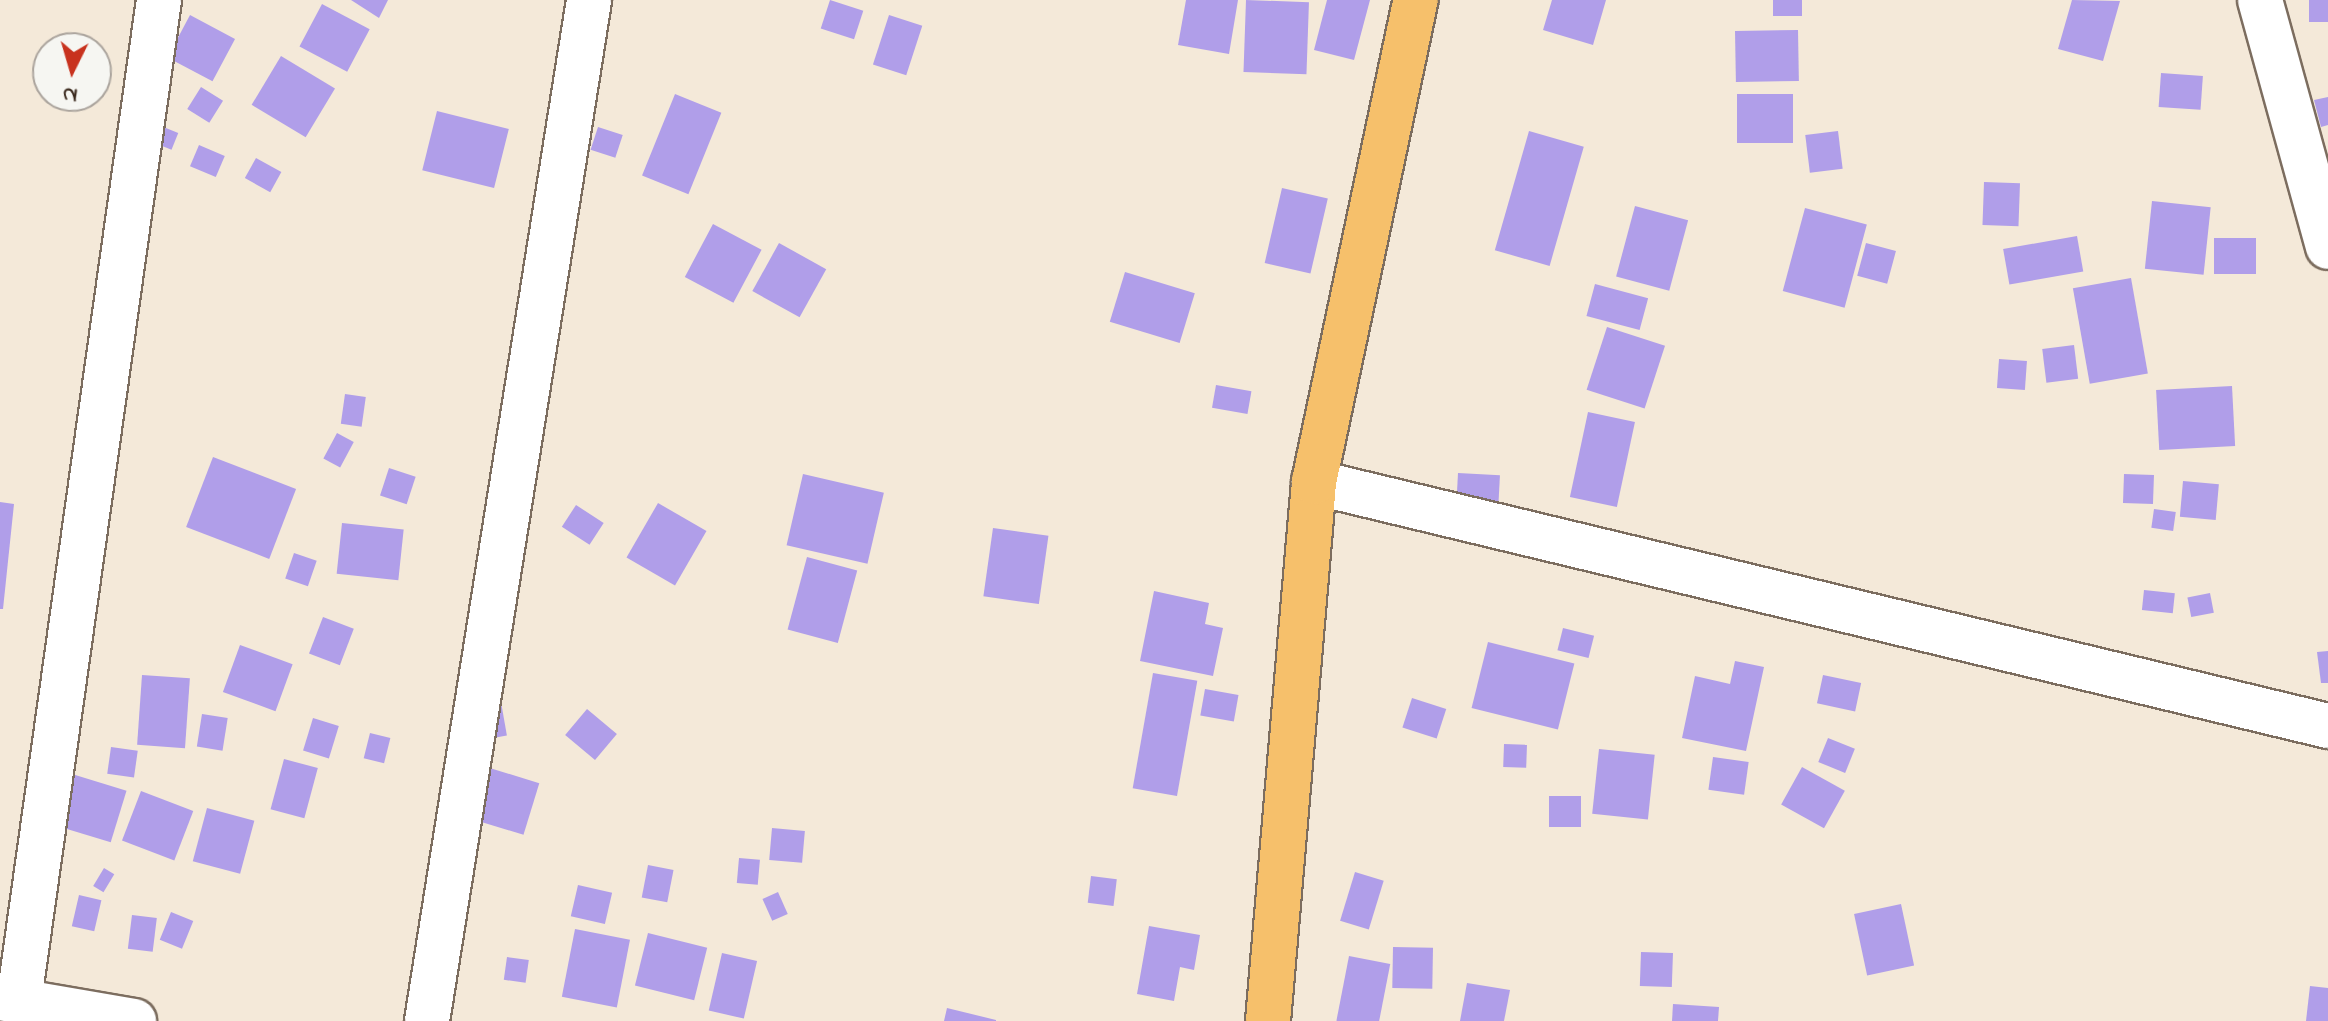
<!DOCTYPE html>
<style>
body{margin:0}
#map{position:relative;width:2328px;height:1021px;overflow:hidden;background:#f4e9d9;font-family:"Indie Flower",sans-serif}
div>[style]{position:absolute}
.building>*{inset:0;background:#b09ee9;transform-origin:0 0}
.roads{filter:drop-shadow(2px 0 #7c6d5f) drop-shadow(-2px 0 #7c6d5f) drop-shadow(0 2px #7c6d5f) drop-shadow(0 -2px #7c6d5f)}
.minor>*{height:44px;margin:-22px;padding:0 22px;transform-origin:22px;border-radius:22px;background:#fff}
.major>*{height:44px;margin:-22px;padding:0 22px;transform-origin:22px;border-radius:22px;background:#f6c06b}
span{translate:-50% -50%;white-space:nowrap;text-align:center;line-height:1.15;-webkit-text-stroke:8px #f6f6f2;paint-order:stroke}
.north{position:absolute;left:32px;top:32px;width:80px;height:80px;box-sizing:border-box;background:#f6f6f2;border:2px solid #aba49d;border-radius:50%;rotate:185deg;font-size:22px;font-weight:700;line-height:32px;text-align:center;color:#3b2a1e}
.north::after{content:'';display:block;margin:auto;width:28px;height:36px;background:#c8321e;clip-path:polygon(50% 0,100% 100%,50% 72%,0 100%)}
</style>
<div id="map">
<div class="building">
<div style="clip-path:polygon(351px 0,388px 0,379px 18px)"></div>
<div style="left:830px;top:0;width:35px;height:30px;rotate:18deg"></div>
<div style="clip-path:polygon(1186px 0,1238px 0,1229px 54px,1178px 45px)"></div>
<div style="left:1246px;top:0;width:63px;height:72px;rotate:2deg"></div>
<div style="clip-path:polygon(1327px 0,1370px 0,1354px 60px,1314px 50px)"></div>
<div style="clip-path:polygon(1552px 0,1606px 0,1593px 45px,1543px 30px)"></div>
<div style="left:1773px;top:0;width:29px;height:16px"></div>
<div style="clip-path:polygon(2072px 0,2120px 1px,2103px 61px,2058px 49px)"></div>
<div style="left:2309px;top:0;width:19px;height:22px"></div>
<div style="left:322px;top:4px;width:54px;height:48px;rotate:28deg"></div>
<div style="left:190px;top:15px;width:51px;height:48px;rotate:28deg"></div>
<div style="left:889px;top:15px;width:35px;height:52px;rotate:18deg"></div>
<div style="left:1798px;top:30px;width:51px;height:63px;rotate:89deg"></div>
<div style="left:281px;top:56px;width:63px;height:57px;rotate:31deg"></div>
<div style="left:2161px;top:73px;width:42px;height:34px;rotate:4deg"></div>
<div style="left:201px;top:87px;width:26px;height:26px;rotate:32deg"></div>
<div style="left:675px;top:94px;width:50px;height:88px;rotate:22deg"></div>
<div style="left:1737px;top:94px;width:56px;height:49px"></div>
<div style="clip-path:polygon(2328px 97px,2328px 125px,2321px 127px,2314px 100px)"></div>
<div style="left:437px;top:111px;width:74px;height:61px;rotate:14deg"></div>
<div style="left:156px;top:124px;width:24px;height:18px;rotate:22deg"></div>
<div style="left:598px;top:127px;width:26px;height:24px;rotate:18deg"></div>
<div style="left:1529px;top:131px;width:57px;height:124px;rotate:16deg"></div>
<div style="left:1838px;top:131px;width:38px;height:33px;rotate:83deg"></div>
<div style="left:199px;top:145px;width:28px;height:23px;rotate:23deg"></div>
<div style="left:256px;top:158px;width:29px;height:23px;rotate:29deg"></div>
<div style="left:1984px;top:182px;width:36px;height:43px;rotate:2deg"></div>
<div style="left:1282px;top:188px;width:47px;height:77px;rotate:13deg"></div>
<div style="left:2152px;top:201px;width:59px;height:68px;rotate:6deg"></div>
<div style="left:1635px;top:206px;width:55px;height:73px;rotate:15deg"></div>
<div style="left:1805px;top:208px;width:64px;height:86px;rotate:15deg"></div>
<div style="left:713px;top:224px;width:55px;height:60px;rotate:28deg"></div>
<div style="left:2077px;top:236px;width:36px;height:75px;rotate:80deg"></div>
<div style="left:2214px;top:238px;width:42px;height:36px"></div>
<div style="left:779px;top:243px;width:54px;height:55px;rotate:29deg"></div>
<div style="left:1866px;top:243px;width:31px;height:34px;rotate:15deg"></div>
<div style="left:1125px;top:272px;width:73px;height:52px;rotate:17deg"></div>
<div style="left:2131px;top:278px;width:97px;height:59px;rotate:80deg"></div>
<div style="left:1595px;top:284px;width:55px;height:33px;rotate:15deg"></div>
<div style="left:1607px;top:327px;width:61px;height:66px;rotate:18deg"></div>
<div style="left:2074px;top:345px;width:34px;height:32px;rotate:83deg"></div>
<div style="left:1999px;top:359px;width:28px;height:29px;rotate:4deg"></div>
<div style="left:1216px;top:385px;width:36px;height:23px;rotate:10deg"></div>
<div style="left:2232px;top:386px;width:60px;height:76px;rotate:87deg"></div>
<div style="left:345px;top:394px;width:21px;height:30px;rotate:8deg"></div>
<div style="left:1588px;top:412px;width:48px;height:87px;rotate:12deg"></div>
<div style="left:337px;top:433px;width:19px;height:29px;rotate:28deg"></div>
<div style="left:213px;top:457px;width:89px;height:75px;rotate:21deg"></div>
<div style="left:389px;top:468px;width:28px;height:29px;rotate:18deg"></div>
<div style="left:1458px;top:473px;width:42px;height:37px;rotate:3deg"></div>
<div style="left:803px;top:474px;width:83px;height:73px;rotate:13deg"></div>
<div style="left:2124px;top:474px;width:30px;height:29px;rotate:2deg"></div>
<div style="left:2183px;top:481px;width:36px;height:36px;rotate:5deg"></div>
<div style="clip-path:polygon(0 502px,14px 504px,3px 609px,0 609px)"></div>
<div style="left:658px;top:503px;width:56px;height:63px;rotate:30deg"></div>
<div style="left:576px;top:505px;width:33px;height:26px;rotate:33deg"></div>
<div style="left:2154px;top:509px;width:22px;height:19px;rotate:8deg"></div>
<div style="left:342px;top:523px;width:62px;height:51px;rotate:6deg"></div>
<div style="left:993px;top:528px;width:56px;height:69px;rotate:8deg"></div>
<div style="left:294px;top:553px;width:24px;height:27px;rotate:19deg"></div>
<div style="left:807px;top:557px;width:52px;height:75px;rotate:15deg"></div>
<div style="left:2144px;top:590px;width:31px;height:20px;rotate:6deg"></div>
<div style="clip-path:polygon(1154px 591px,1209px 603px,1205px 624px,1223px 628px,1213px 676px,1140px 661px)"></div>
<div style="left:2210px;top:593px;width:20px;height:23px;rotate:79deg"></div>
<div style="left:323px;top:617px;width:33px;height:39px;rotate:21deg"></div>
<div style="left:1563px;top:628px;width:32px;height:23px;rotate:14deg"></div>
<div style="left:1488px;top:642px;width:89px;height:68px;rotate:14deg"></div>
<div style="left:240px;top:645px;width:56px;height:50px;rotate:20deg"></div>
<div style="clip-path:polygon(2328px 651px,2328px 683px,2321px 683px,2317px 652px)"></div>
<div style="clip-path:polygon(1735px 661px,1764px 667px,1746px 751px,1682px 738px,1695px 676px,1730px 684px)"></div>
<div style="left:1153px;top:673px;width:45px;height:117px;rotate:10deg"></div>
<div style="left:142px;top:675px;width:48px;height:70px;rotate:4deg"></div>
<div style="left:1823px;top:675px;width:39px;height:29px;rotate:12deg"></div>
<div style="left:1205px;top:689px;width:34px;height:27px;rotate:10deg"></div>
<div style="left:1412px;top:698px;width:36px;height:31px;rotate:18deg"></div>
<div style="left:501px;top:702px;width:34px;height:17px;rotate:80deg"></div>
<div style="left:587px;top:709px;width:39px;height:34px;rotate:40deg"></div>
<div style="left:202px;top:714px;width:26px;height:33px;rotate:9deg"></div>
<div style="left:313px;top:718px;width:27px;height:34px;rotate:17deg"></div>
<div style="left:370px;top:733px;width:21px;height:26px;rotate:14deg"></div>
<div style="left:1828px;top:738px;width:29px;height:26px;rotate:22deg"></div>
<div style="left:1504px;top:744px;width:23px;height:23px;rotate:2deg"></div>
<div style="left:111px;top:747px;width:27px;height:27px;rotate:8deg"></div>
<div style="left:1599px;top:749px;width:56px;height:65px;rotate:6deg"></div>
<div style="left:1713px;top:757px;width:36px;height:33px;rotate:8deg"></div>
<div style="left:284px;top:759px;width:35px;height:52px;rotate:15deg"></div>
<div style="left:480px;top:765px;width:62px;height:54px;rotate:17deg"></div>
<div style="left:1802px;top:767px;width:49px;height:43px;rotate:29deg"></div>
<div style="left:72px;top:774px;width:57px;height:54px;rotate:17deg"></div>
<div style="left:141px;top:791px;width:56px;height:53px;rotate:21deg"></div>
<div style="left:1581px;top:796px;width:31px;height:32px;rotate:90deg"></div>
<div style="left:207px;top:808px;width:49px;height:55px;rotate:15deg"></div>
<div style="left:772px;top:828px;width:33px;height:32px;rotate:5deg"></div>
<div style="left:739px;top:858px;width:21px;height:25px;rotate:5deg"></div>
<div style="left:648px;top:865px;width:26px;height:33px;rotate:11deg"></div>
<div style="left:104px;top:868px;width:12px;height:21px;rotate:31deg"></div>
<div style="left:1355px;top:872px;width:30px;height:51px;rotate:17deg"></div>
<div style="left:1091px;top:876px;width:26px;height:27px;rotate:7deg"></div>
<div style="left:578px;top:885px;width:35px;height:32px;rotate:13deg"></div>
<div style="left:778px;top:892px;width:24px;height:17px;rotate:66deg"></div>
<div style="left:79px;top:895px;width:23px;height:32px;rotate:13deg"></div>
<div style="left:1901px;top:904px;width:63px;height:48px;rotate:78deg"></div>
<div style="left:171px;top:912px;width:24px;height:30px;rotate:22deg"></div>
<div style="left:132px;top:915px;width:25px;height:34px;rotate:7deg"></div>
<div style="clip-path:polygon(1149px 926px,1200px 935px,1194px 970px,1180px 967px,1174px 1001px,1137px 994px)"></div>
<div style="left:575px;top:929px;width:56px;height:69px;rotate:11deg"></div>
<div style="left:648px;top:933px;width:61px;height:54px;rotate:14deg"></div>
<div style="left:1393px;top:947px;width:40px;height:41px;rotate:1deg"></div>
<div style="left:1641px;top:952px;width:32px;height:34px;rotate:2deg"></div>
<div style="left:722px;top:953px;width:36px;height:59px;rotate:13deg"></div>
<div style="left:1349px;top:956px;width:42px;height:66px;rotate:11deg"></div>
<div style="left:507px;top:957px;width:22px;height:23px;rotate:8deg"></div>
<div style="clip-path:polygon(1467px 983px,1510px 990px,1504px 1021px,1460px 1021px)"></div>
<div style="clip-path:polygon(2310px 986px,2328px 988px,2328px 1021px,2306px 1021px)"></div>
<div style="clip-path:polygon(1673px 1004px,1719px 1007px,1718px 1021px,1672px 1021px)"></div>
<div style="clip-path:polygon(947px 1008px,996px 1020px,996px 1021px,944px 1021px)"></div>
</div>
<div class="roads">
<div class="minor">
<div style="left:2260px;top:0;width:256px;rotate:74.6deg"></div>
<div style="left:1314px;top:482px;width:1043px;rotate:13.53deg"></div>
<div style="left:0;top:998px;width:136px;rotate:9.7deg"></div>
<div style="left:19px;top:1000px;width:1010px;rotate:-82.03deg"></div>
<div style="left:427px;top:1021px;width:1034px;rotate:-80.98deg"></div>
</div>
<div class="major">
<div style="left:1268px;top:1021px;width:541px;rotate:-85.12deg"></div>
<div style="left:1314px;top:482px;width:493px;rotate:-78.1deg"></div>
</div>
</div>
<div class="north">N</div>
</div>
